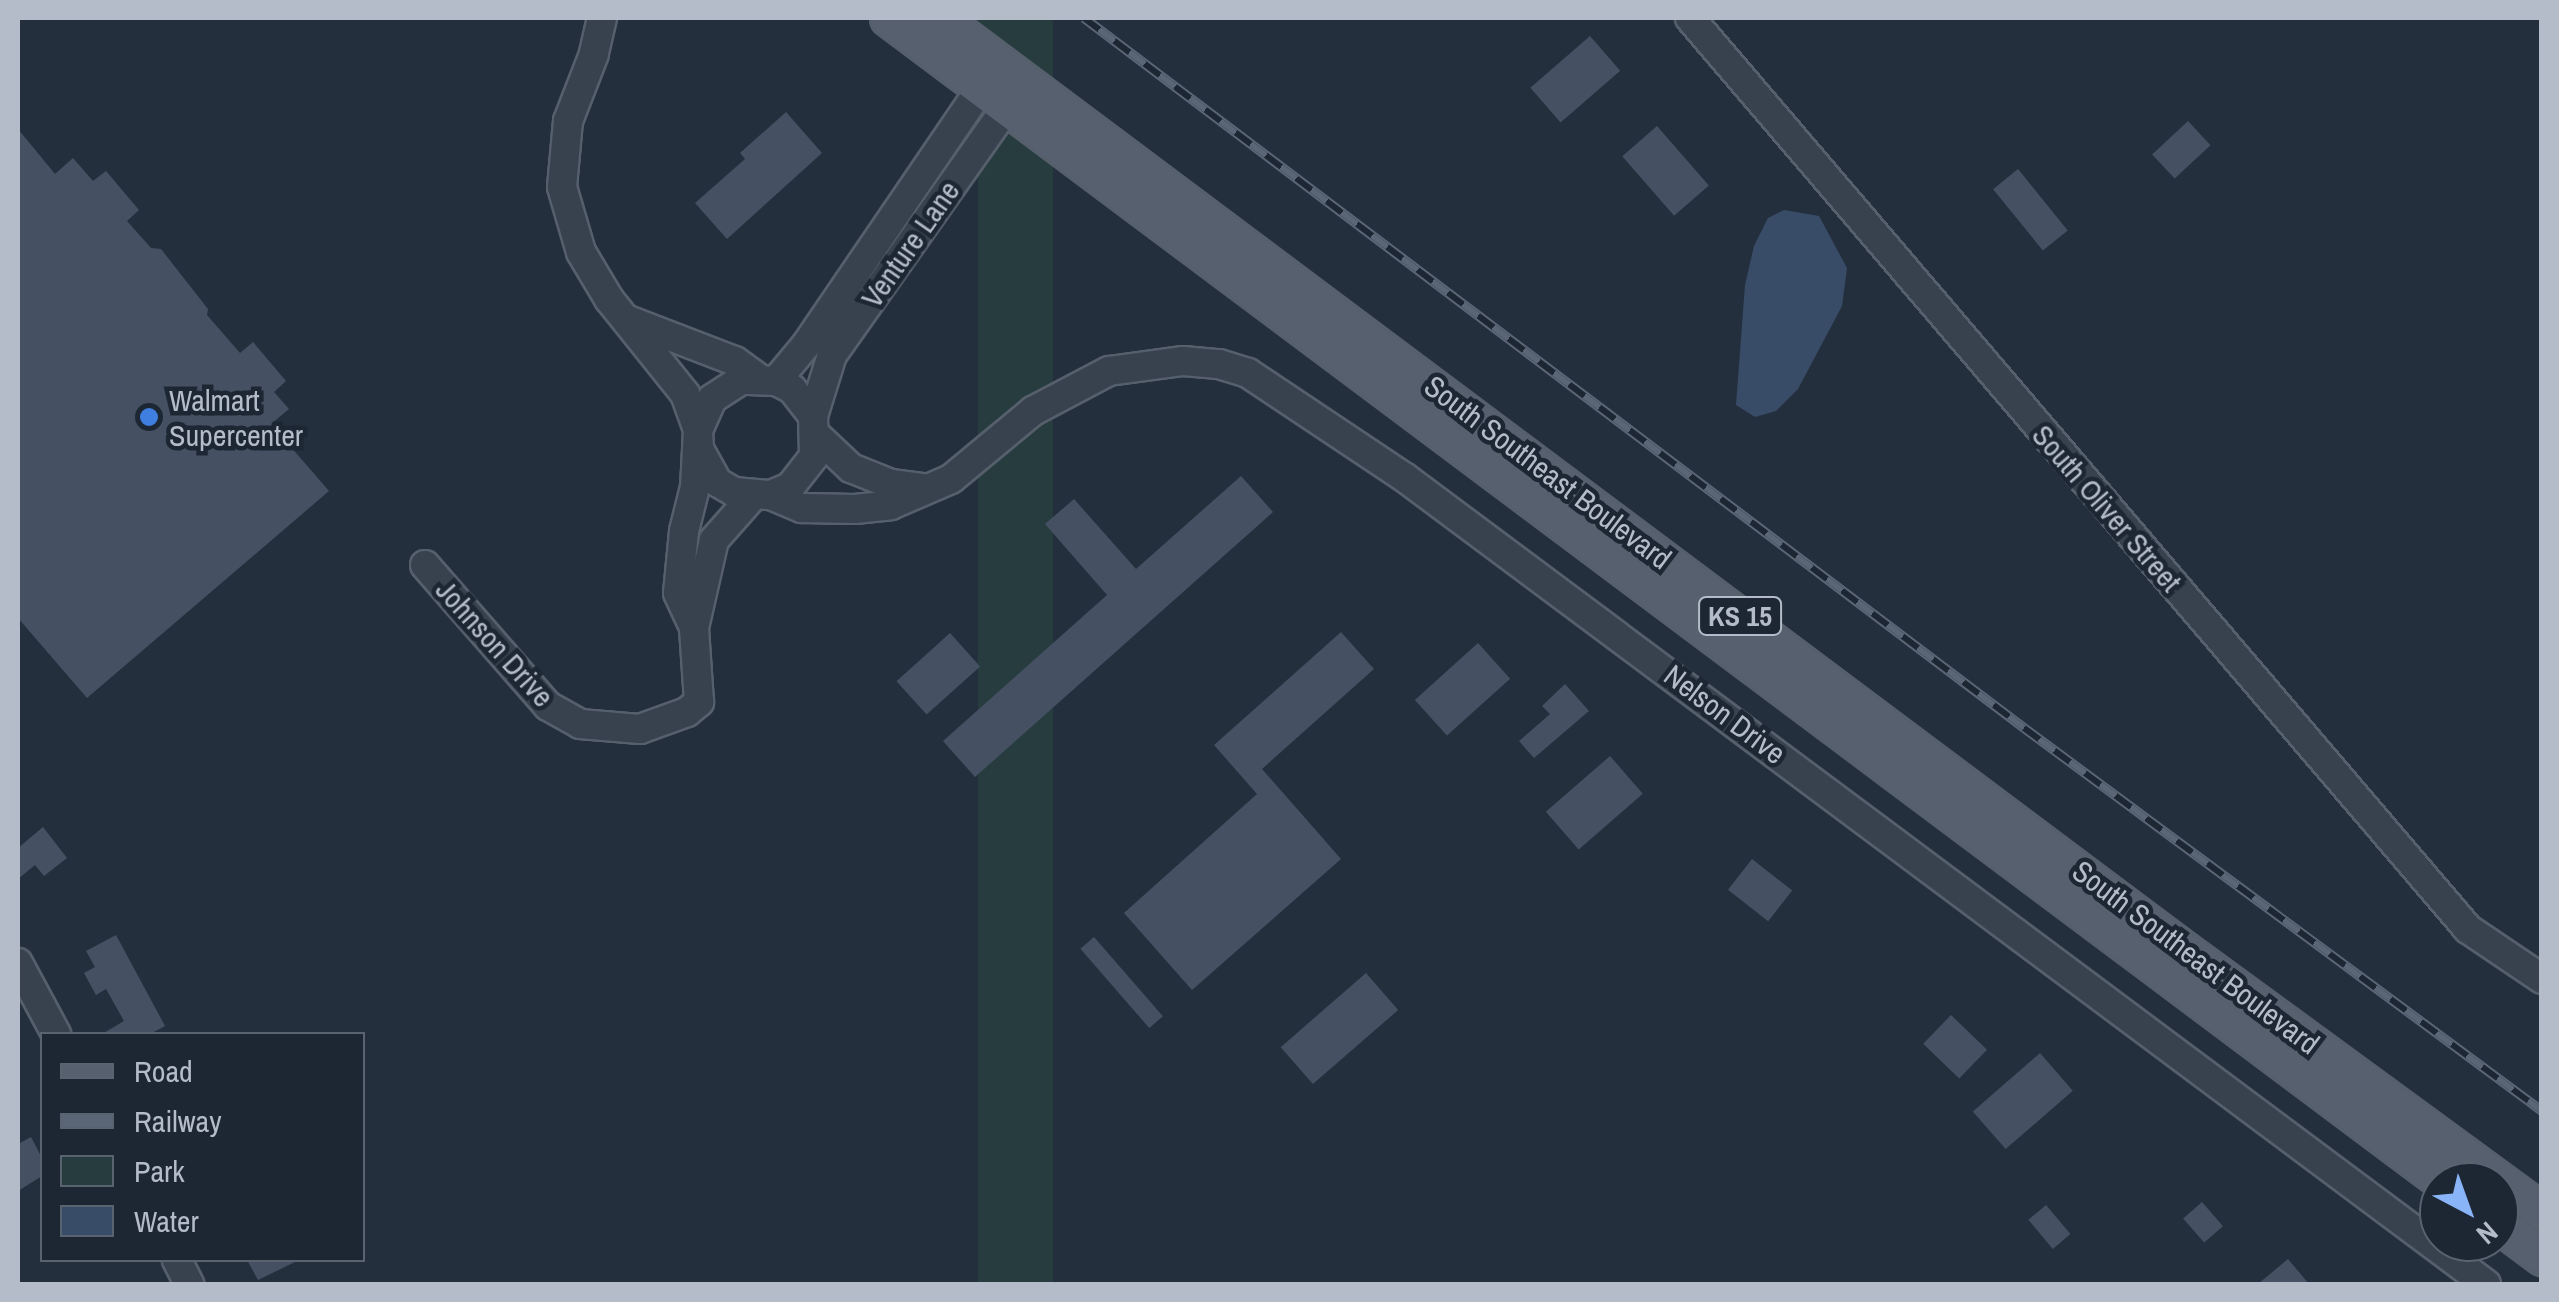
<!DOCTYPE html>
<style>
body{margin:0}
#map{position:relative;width:2559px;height:1302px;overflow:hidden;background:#242f3e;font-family:"Archivo Narrow",sans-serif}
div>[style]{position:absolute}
.green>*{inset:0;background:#263c3f;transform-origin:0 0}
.water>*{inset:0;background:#394c67}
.building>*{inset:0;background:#455162;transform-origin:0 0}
.roads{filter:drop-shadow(2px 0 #565f6c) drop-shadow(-2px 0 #565f6c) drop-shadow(0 2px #565f6c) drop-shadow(0 -2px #565f6c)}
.minor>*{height:28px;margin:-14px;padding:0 14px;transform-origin:14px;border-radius:14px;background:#38414e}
.major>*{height:35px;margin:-17.5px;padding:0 17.5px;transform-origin:17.5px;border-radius:17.5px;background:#56606e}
.rail>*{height:10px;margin-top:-5px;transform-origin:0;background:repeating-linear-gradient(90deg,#1d2633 0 19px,#5a6575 0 38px);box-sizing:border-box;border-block:2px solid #5a6575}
.dots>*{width:28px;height:28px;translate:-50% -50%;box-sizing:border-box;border:5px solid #1d2633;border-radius:50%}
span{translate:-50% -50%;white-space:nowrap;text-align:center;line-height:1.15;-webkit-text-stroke:9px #1d2633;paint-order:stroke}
.shield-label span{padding:2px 8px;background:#1d2633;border:2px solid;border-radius:8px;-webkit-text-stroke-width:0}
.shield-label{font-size:28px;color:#b4bcc9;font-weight:700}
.street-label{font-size:30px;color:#b4bcc9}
.poi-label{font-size:30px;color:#b4bcc9}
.left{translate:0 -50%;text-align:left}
.frame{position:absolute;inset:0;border:20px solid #b4bcc9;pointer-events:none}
.legend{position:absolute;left:40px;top:1032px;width:325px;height:230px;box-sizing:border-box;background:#1d2633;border:2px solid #59626f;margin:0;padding:12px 18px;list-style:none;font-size:30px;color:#b4bcc9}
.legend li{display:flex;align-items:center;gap:20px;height:50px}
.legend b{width:50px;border:2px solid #59626f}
.north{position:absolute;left:2419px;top:1162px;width:100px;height:100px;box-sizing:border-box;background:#1d2633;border:2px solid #59626f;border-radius:50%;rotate:139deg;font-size:28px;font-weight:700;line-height:40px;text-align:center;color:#b4bcc9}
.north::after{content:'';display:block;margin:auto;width:35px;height:45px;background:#8ab4f8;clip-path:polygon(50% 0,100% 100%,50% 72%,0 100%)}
</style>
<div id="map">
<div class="green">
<div style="left:978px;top:18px;width:75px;height:1949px"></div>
</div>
<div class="water">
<div style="clip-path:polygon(1784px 210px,1819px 216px,1847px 268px,1842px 306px,1798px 389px,1776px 411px,1755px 417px,1736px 405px,1745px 285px,1754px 246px,1768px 218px)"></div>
</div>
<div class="building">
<div style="left:1590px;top:36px;width:46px;height:79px;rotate:49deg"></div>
<div style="clip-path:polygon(786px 112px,822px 153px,727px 239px,695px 203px,745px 159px,740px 153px)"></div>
<div style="left:2188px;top:121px;width:33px;height:49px;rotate:47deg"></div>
<div style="left:1657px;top:126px;width:79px;height:46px;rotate:49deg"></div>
<div style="clip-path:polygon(18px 129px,55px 174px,73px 158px,93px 181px,106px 171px,139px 210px,127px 221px,151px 248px,161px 249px,208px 309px,207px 315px,240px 353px,253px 342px,286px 381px,274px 392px,289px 409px,271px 424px,329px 491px,87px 698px,18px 618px)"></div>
<div style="left:2018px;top:169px;width:79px;height:32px;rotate:51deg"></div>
<div style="clip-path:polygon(1241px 476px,1273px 512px,975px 777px,943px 741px,1107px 595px,1045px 524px,1074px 499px,1136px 569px)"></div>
<div style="clip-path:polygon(1341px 632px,1374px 669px,1262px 769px,1341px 859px,1192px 990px,1124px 913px,1257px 794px,1214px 745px)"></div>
<div style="left:950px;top:633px;width:45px;height:72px;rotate:48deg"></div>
<div style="left:1478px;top:643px;width:48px;height:85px;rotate:48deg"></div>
<div style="clip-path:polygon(1565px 684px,1589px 711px,1534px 758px,1519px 741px,1550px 714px,1542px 706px)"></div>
<div style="left:1610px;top:756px;width:50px;height:85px;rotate:49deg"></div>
<div style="clip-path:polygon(43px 827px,67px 858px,44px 876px,35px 865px,18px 879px,18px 848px)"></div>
<div style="left:1752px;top:859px;width:51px;height:39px;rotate:38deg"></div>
<div style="clip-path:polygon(116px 935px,165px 1026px,150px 1034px,102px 1034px,124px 1021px,106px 989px,96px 995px,84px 973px,95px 967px,86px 951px)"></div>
<div style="left:1094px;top:937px;width:105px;height:18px;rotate:49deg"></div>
<div style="left:1366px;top:973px;width:49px;height:113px;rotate:49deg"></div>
<div style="left:1951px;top:1015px;width:50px;height:40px;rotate:44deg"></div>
<div style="left:2040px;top:1053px;width:50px;height:89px;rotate:49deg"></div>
<div style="clip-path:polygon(31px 1137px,42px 1158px,42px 1176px,18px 1191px,18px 1144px)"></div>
<div style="left:2202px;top:1202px;width:32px;height:25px;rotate:49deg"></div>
<div style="left:2046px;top:1205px;width:38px;height:23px;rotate:50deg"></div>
<div style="clip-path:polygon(2288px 1259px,2309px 1284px,2258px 1284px)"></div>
<div style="clip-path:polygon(247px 1260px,299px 1260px,258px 1280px)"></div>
</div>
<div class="roads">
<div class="minor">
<div style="left:602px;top:18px;width:37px;rotate:103deg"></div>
<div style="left:594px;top:54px;width:72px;rotate:111.2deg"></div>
<div style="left:568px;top:121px;width:66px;rotate:95.2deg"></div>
<div style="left:562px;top:187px;width:68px;rotate:73.7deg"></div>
<div style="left:581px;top:252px;width:55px;rotate:59.2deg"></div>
<div style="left:609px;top:299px;width:122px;rotate:51.3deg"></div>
<div style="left:685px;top:394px;width:38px;rotate:70deg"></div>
<div style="left:698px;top:430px;width:57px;rotate:93deg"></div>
<div style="left:695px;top:487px;width:45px;rotate:104deg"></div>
<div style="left:684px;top:531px;width:62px;rotate:95.5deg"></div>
<div style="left:678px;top:593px;width:38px;rotate:65deg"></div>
<div style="left:1690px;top:18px;width:1198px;rotate:49.5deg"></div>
<div style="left:2468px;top:929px;width:89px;rotate:34deg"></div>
<div style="left:628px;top:320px;width:115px;rotate:21deg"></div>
<div style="left:735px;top:361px;width:29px;rotate:36deg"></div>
<div style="left:776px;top:381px;width:47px;rotate:-50.2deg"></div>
<div style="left:806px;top:345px;width:332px;rotate:-55.7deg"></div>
<div style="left:813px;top:416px;width:64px;rotate:-72.7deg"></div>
<div style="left:832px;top:355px;width:324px;rotate:-54.8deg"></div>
<div style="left:817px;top:436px;width:47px;rotate:43.3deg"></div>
<div style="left:851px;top:468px;width:43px;rotate:21.8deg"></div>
<div style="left:891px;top:484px;width:31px;rotate:7deg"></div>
<div style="left:771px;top:495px;width:21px;rotate:-23deg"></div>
<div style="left:790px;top:487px;width:39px;rotate:-52deg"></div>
<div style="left:814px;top:456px;width:40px;rotate:-91.4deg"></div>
<div style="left:813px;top:416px;width:34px;rotate:-128deg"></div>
<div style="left:792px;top:389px;width:18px;rotate:-153deg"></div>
<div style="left:776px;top:381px;width:35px;rotate:-178deg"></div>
<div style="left:741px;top:380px;width:35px;rotate:147deg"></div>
<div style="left:712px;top:399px;width:34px;rotate:114deg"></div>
<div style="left:698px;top:430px;width:19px;rotate:87deg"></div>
<div style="left:699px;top:449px;width:38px;rotate:61deg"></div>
<div style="left:717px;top:482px;width:20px;rotate:30deg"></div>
<div style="left:734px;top:492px;width:37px;rotate:5deg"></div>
<div style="left:771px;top:495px;width:34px;rotate:23deg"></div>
<div style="left:802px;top:508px;width:53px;rotate:1.1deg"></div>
<div style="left:855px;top:509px;width:36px;rotate:-6deg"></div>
<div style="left:891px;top:505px;width:65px;rotate:-23.4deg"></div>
<div style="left:951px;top:479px;width:107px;rotate:-39.7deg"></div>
<div style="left:1033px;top:411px;width:86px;rotate:-27.8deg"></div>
<div style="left:1109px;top:371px;width:75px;rotate:-7.7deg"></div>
<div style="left:1183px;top:361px;width:36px;rotate:5deg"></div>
<div style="left:1219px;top:364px;width:30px;rotate:17deg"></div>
<div style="left:1248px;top:373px;width:187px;rotate:33.7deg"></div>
<div style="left:1404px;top:477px;width:1350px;rotate:36.72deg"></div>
<div style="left:425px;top:565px;width:187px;rotate:48.9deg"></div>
<div style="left:548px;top:706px;width:37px;rotate:29deg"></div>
<div style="left:580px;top:724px;width:60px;rotate:4.8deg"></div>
<div style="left:640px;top:729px;width:50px;rotate:-19.9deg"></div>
<div style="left:687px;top:712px;width:16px;rotate:-40deg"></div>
<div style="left:699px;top:702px;width:74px;rotate:-93.9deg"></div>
<div style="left:694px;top:628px;width:90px;rotate:-77.2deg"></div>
<div style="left:714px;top:540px;width:57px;rotate:-48.5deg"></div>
<div style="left:18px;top:963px;width:81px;rotate:61.8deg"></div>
<div style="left:177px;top:1260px;width:27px;rotate:63deg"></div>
</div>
<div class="major">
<div style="left:888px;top:18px;width:1942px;rotate:36.82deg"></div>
<div style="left:940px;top:18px;width:1555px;rotate:36.82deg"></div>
<div style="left:2185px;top:950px;width:442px;rotate:36.2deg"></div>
<div style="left:2499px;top:1225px;width:54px;rotate:36.7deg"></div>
</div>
</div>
<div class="rail">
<div style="left:1084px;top:18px;width:1178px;rotate:37.06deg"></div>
<div style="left:2024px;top:728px;width:644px;rotate:36.48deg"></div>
</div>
<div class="dots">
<div style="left:149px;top:417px;background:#3f7fe0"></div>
</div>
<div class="shield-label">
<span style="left:1740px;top:616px">KS 15</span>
</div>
<div class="street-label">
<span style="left:910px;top:244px;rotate:-55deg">Venture Lane</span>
<span style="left:1548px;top:472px;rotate:37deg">South Southeast Boulevard</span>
<span style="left:2107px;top:508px;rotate:49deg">South Oliver Street</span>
<span style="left:495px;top:643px;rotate:48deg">Johnson Drive</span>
<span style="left:1725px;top:714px;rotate:37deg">Nelson Drive</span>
<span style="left:2196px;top:957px;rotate:37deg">South Southeast Boulevard</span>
</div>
<div class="poi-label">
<span class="left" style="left:169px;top:417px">Walmart<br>Supercenter</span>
</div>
<div class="frame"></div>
<ul class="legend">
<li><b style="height:12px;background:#56606e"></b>Road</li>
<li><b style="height:12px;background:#5a6575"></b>Railway</li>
<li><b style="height:28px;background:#263c3f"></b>Park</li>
<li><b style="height:28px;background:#394c67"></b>Water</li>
</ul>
<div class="north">N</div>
</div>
